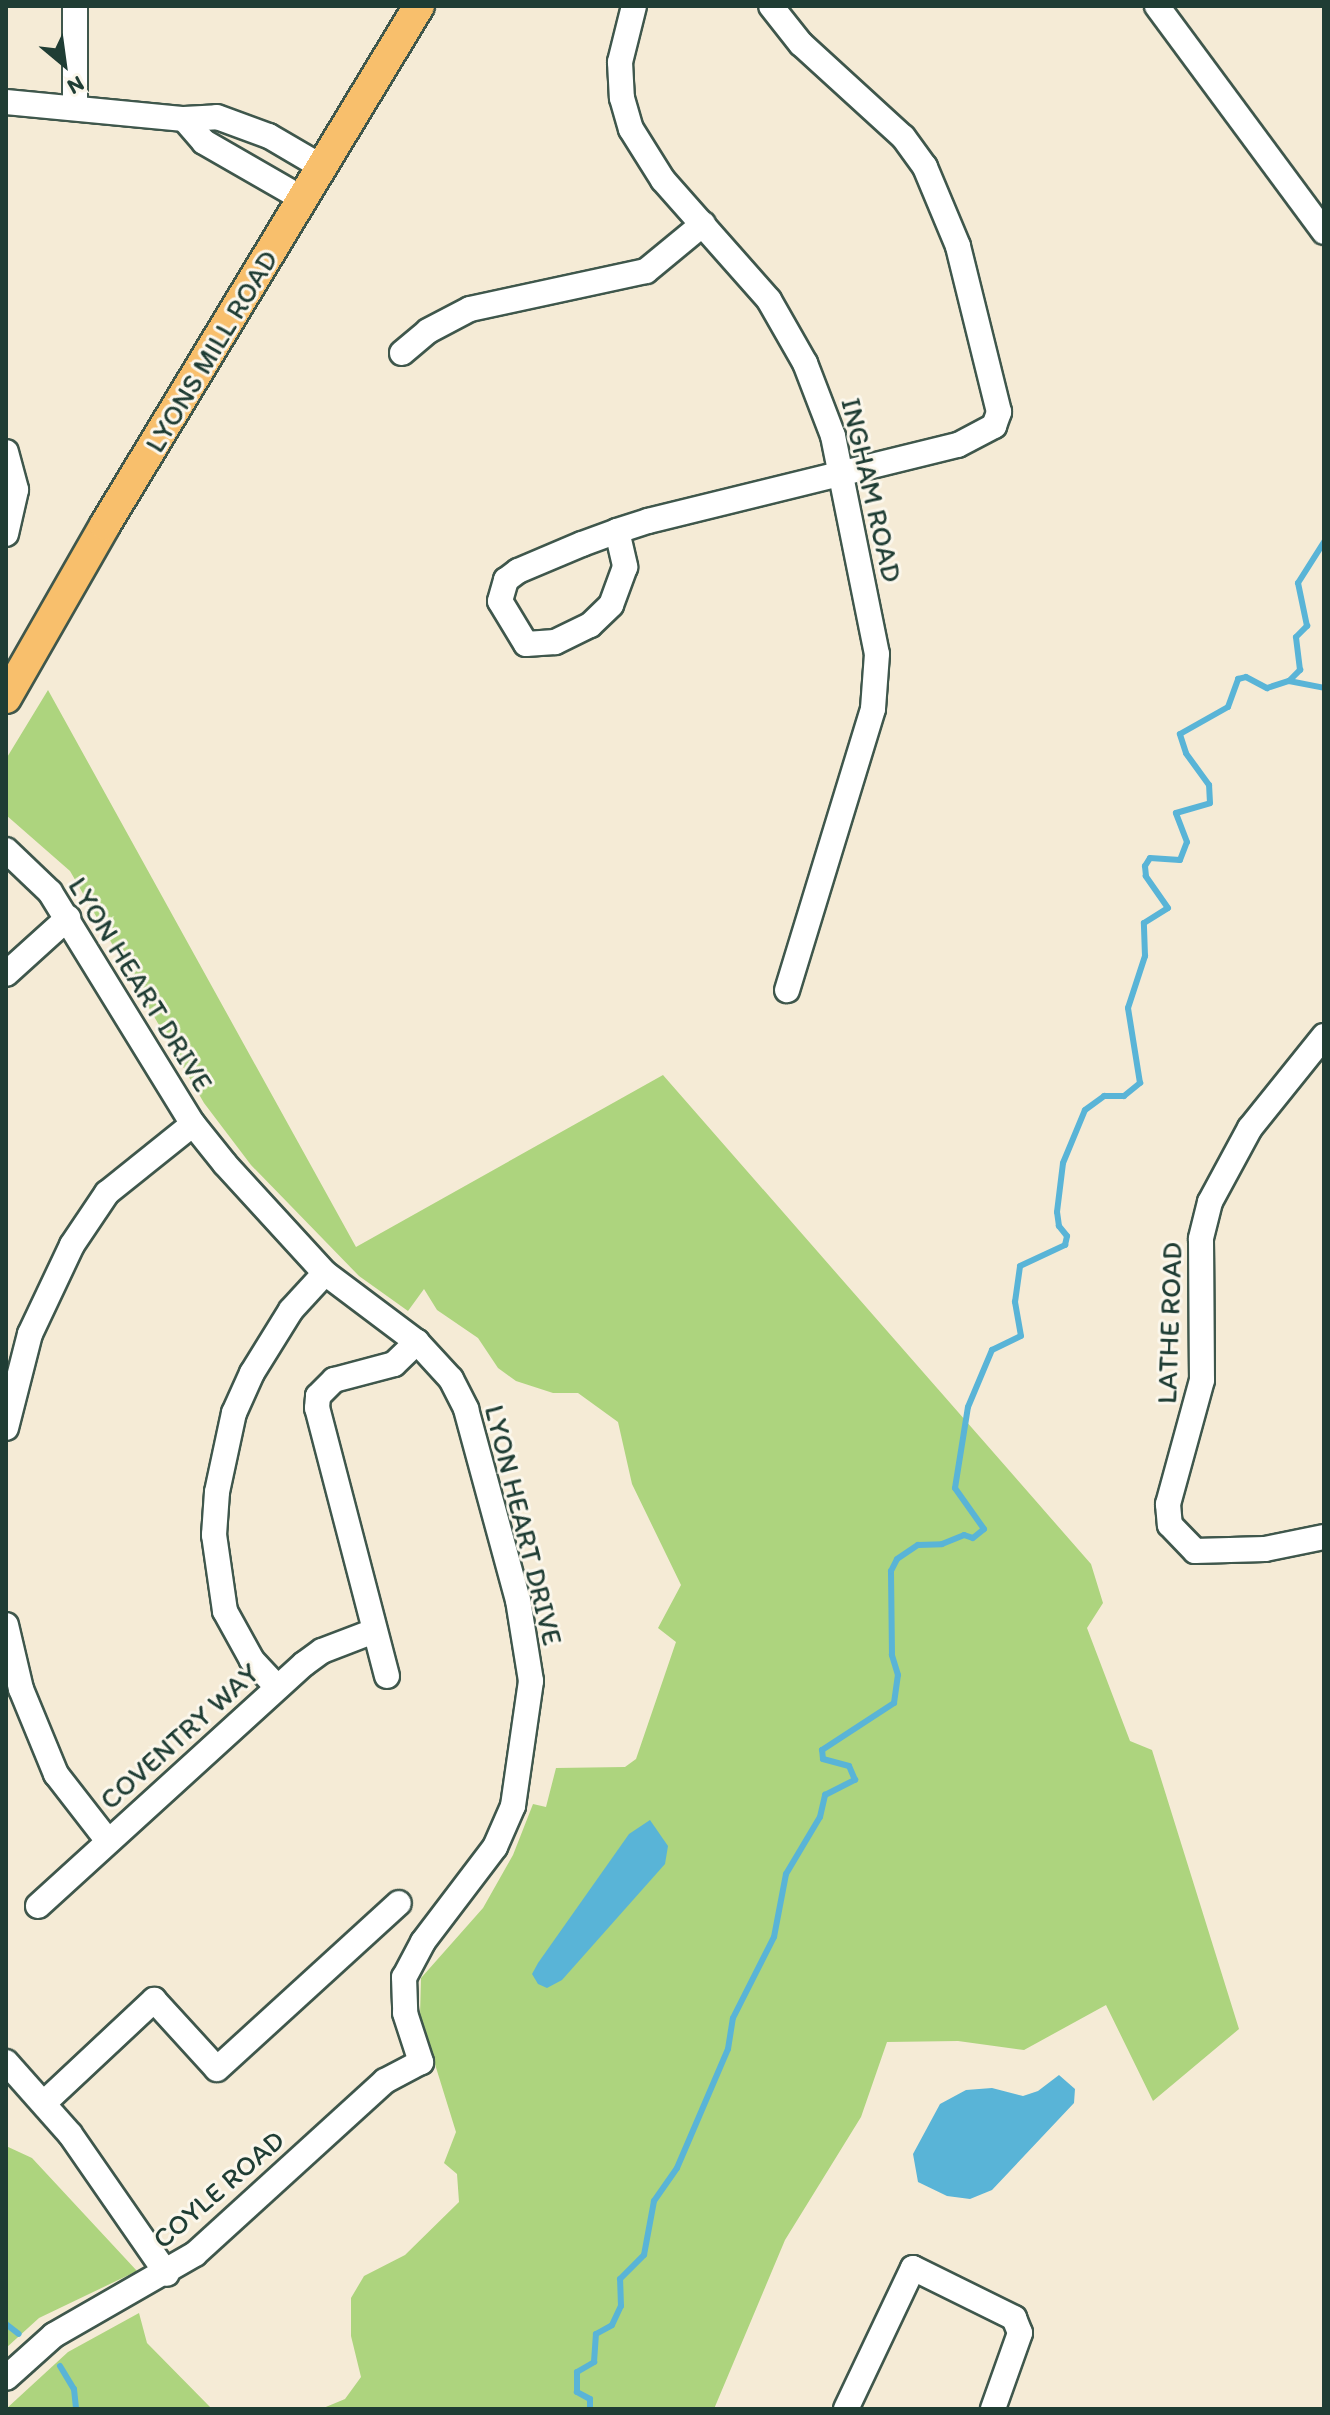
<!DOCTYPE html>
<style>
body{margin:0}
#map{position:relative;width:1330px;height:2415px;overflow:hidden;background:#f5ebd6;font-family:Itim,sans-serif}
div>[style]{position:absolute}
.green>*{inset:0;background:#add47e}
.water>*{inset:0;background:#59b4d7}
.stream>*{height:6px;margin:-3px;padding:0 3px;transform-origin:3px;border-radius:3px;background:#59b4d7}
.roads{filter:drop-shadow(2px 0 #3f574c) drop-shadow(-2px 0 #3f574c) drop-shadow(0 2px #3f574c) drop-shadow(0 -2px #3f574c)}
.minor>*{height:24px;margin:-12px;padding:0 12px;transform-origin:12px;border-radius:12px;background:#fff}
.major>*{height:30px;margin:-15px;padding:0 15px;transform-origin:15px;border-radius:15px;background:#f8bf6c}
span{translate:-50% -50%;white-space:nowrap;text-align:center;line-height:1.15;-webkit-text-stroke:6px #fbf7ec;paint-order:stroke}
.street-label{font-size:28px;color:#1f3d34}
.frame{position:absolute;inset:0;border:8px solid #1f3d34;pointer-events:none}
.north{position:absolute;left:24px;top:24px;width:80px;height:80px;-webkit-text-stroke:6px #fbf7ec;paint-order:stroke;rotate:151deg;font-size:22px;font-weight:700;line-height:32px;text-align:center;color:#1f3d34}
.north::after{content:'';display:block;margin:auto;width:28px;height:36px;background:#1f3d34;clip-path:polygon(50% 0,100% 100%,50% 72%,0 100%)}
</style>
<div id="map">
<div class="green">
<div style="clip-path:polygon(48px 690px,356px 1247px,663px 1075px,1091px 1564px,1103px 1603px,1087px 1628px,1130px 1741px,1152px 1750px,1239px 2029px,1153px 2101px,1106px 2005px,1024px 2050px,958px 2041px,887px 2042px,861px 2117px,785px 2240px,714px 2409px,321px 2409px,345px 2399px,361px 2377px,351px 2336px,351px 2298px,364px 2276px,405px 2255px,459px 2202px,457px 2174px,444px 2163px,456px 2132px,420px 2016px,421px 1978px,483px 1908px,513px 1855px,533px 1804px,546px 1807px,556px 1768px,625px 1767px,636px 1759px,676px 1642px,658px 1628px,681px 1585px,632px 1484px,618px 1422px,578px 1393px,553px 1393px,516px 1381px,498px 1368px,478px 1338px,437px 1310px,424px 1289px,408px 1311px,359px 1276px,251px 1165px,204px 1103px,70px 871px,6px 815px,6px 759px)"></div>
<div style="clip-path:polygon(6px 2146px,32px 2158px,137px 2271px,39px 2318px,6px 2348px)"></div>
<div style="clip-path:polygon(139px 2313px,147px 2343px,212px 2409px,6px 2409px,68px 2352px)"></div>
</div>
<div class="water">
<div style="clip-path:polygon(650px 1820px,668px 1846px,665px 1864px,562px 1980px,547px 1988px,538px 1984px,532px 1974px,538px 1963px,629px 1834px)"></div>
<div style="clip-path:polygon(1059px 2075px,1075px 2089px,1074px 2103px,992px 2190px,970px 2199px,947px 2196px,918px 2182px,913px 2154px,940px 2104px,966px 2090px,992px 2088px,1023px 2096px,1038px 2091px)"></div>
</div>
<div class="stream">
<div style="left:1289px;top:681px;width:36px;rotate:11deg"></div>
<div style="left:6px;top:2324px;width:16px;rotate:38deg"></div>
<div style="left:60px;top:2366px;width:27px;rotate:59deg"></div>
<div style="left:74px;top:2389px;width:20px;rotate:84deg"></div>
<div style="left:590px;top:2409px;width:10px;rotate:-90deg"></div>
<div style="left:590px;top:2399px;width:15px;rotate:-152deg"></div>
<div style="left:577px;top:2392px;width:20px;rotate:-90deg"></div>
<div style="left:577px;top:2372px;width:20px;rotate:-30deg"></div>
<div style="left:594px;top:2362px;width:28px;rotate:-86deg"></div>
<div style="left:596px;top:2334px;width:18px;rotate:-29deg"></div>
<div style="left:612px;top:2325px;width:21px;rotate:-65deg"></div>
<div style="left:621px;top:2306px;width:27px;rotate:-92deg"></div>
<div style="left:620px;top:2279px;width:34px;rotate:-45deg"></div>
<div style="left:644px;top:2255px;width:55px;rotate:-79.5deg"></div>
<div style="left:654px;top:2201px;width:40px;rotate:-55.1deg"></div>
<div style="left:677px;top:2168px;width:129px;rotate:-66.8deg"></div>
<div style="left:728px;top:2049px;width:31px;rotate:-81deg"></div>
<div style="left:733px;top:2018px;width:91px;rotate:-63.2deg"></div>
<div style="left:774px;top:1937px;width:64px;rotate:-79.2deg"></div>
<div style="left:786px;top:1874px;width:66px;rotate:-59.2deg"></div>
<div style="left:820px;top:1817px;width:23px;rotate:-77deg"></div>
<div style="left:825px;top:1795px;width:34px;rotate:-27deg"></div>
<div style="left:855px;top:1780px;width:15px;rotate:-113deg"></div>
<div style="left:849px;top:1766px;width:27px;rotate:-165deg"></div>
<div style="left:823px;top:1759px;width:9px;rotate:-96deg"></div>
<div style="left:822px;top:1750px;width:86px;rotate:-33.1deg"></div>
<div style="left:894px;top:1703px;width:28px;rotate:-82deg"></div>
<div style="left:898px;top:1675px;width:21px;rotate:-107deg"></div>
<div style="left:892px;top:1655px;width:84px;rotate:-90.7deg"></div>
<div style="left:891px;top:1571px;width:13px;rotate:-63deg"></div>
<div style="left:897px;top:1559px;width:25px;rotate:-34deg"></div>
<div style="left:918px;top:1545px;width:24px;rotate:-2deg"></div>
<div style="left:942px;top:1544px;width:24px;rotate:-22deg"></div>
<div style="left:964px;top:1535px;width:9px;rotate:18deg"></div>
<div style="left:973px;top:1538px;width:14px;rotate:-39deg"></div>
<div style="left:984px;top:1529px;width:50px;rotate:-125.3deg"></div>
<div style="left:955px;top:1488px;width:82px;rotate:-80.9deg"></div>
<div style="left:968px;top:1407px;width:62px;rotate:-67.2deg"></div>
<div style="left:992px;top:1350px;width:32px;rotate:-26deg"></div>
<div style="left:1021px;top:1336px;width:35px;rotate:-100deg"></div>
<div style="left:1015px;top:1302px;width:36px;rotate:-82deg"></div>
<div style="left:1020px;top:1266px;width:50px;rotate:-25deg"></div>
<div style="left:1065px;top:1245px;width:9px;rotate:-77deg"></div>
<div style="left:1067px;top:1236px;width:13px;rotate:-129deg"></div>
<div style="left:1059px;top:1226px;width:14px;rotate:-98deg"></div>
<div style="left:1057px;top:1212px;width:49px;rotate:-83deg"></div>
<div style="left:1063px;top:1163px;width:57px;rotate:-67.5deg"></div>
<div style="left:1085px;top:1110px;width:24px;rotate:-36deg"></div>
<div style="left:1104px;top:1096px;width:20px"></div>
<div style="left:1124px;top:1096px;width:21px;rotate:-39deg"></div>
<div style="left:1140px;top:1083px;width:76px;rotate:-99.1deg"></div>
<div style="left:1128px;top:1008px;width:55px;rotate:-71.9deg"></div>
<div style="left:1145px;top:956px;width:33px;rotate:-92deg"></div>
<div style="left:1144px;top:923px;width:28px;rotate:-32deg"></div>
<div style="left:1168px;top:908px;width:39px;rotate:-125deg"></div>
<div style="left:1146px;top:876px;width:10px;rotate:-96deg"></div>
<div style="left:1145px;top:866px;width:9px;rotate:-58deg"></div>
<div style="left:1150px;top:858px;width:30px;rotate:4deg"></div>
<div style="left:1180px;top:860px;width:19px;rotate:-69deg"></div>
<div style="left:1187px;top:842px;width:31px;rotate:-111deg"></div>
<div style="left:1176px;top:813px;width:35px;rotate:-16deg"></div>
<div style="left:1210px;top:803px;width:18px;rotate:-93deg"></div>
<div style="left:1209px;top:785px;width:39px;rotate:-126deg"></div>
<div style="left:1186px;top:753px;width:20px;rotate:-108deg"></div>
<div style="left:1180px;top:734px;width:55px;rotate:-29.4deg"></div>
<div style="left:1228px;top:707px;width:30px;rotate:-70deg"></div>
<div style="left:1238px;top:679px;width:8px;rotate:-14deg"></div>
<div style="left:1246px;top:677px;width:24px;rotate:28deg"></div>
<div style="left:1267px;top:688px;width:23px;rotate:-18deg"></div>
<div style="left:1289px;top:681px;width:16px;rotate:-45deg"></div>
<div style="left:1300px;top:670px;width:33px;rotate:-97deg"></div>
<div style="left:1296px;top:637px;width:16px;rotate:-45deg"></div>
<div style="left:1307px;top:626px;width:44px;rotate:-101.8deg"></div>
<div style="left:1298px;top:583px;width:49px;rotate:-57.6deg"></div>
</div>
<div class="roads">
<div class="minor">
<div style="left:634px;top:6px;width:58px;rotate:104deg"></div>
<div style="left:620px;top:62px;width:36px;rotate:87deg"></div>
<div style="left:622px;top:98px;width:32px;rotate:74deg"></div>
<div style="left:631px;top:129px;width:60px;rotate:57.9deg"></div>
<div style="left:663px;top:180px;width:160px;rotate:48.5deg"></div>
<div style="left:769px;top:300px;width:73px;rotate:60.3deg"></div>
<div style="left:805px;top:363px;width:78px;rotate:69deg"></div>
<div style="left:833px;top:436px;width:222px;rotate:78.6deg"></div>
<div style="left:877px;top:654px;width:55px;rotate:94.2deg"></div>
<div style="left:873px;top:709px;width:294px;rotate:107deg"></div>
<div style="left:1157px;top:6px;width:281px;rotate:53.5deg"></div>
<div style="left:6px;top:102px;width:179px;rotate:5.5deg"></div>
<div style="left:184px;top:119px;width:33px;rotate:-3deg"></div>
<div style="left:217px;top:117px;width:55px;rotate:20.1deg"></div>
<div style="left:269px;top:136px;width:61px;rotate:30.3deg"></div>
<div style="left:75px;top:106px;width:100px;rotate:-90deg"></div>
<div style="left:184px;top:119px;width:30px;rotate:49deg"></div>
<div style="left:204px;top:142px;width:114px;rotate:29.9deg"></div>
<div style="left:402px;top:353px;width:34px;rotate:-40deg"></div>
<div style="left:428px;top:331px;width:47px;rotate:-27.6deg"></div>
<div style="left:470px;top:309px;width:180px;rotate:-12.2deg"></div>
<div style="left:646px;top:271px;width:74px;rotate:-39.5deg"></div>
<div style="left:6px;top:452px;width:39px;rotate:75deg"></div>
<div style="left:16px;top:490px;width:45px;rotate:102.8deg"></div>
<div style="left:617px;top:531px;width:37px;rotate:77deg"></div>
<div style="left:625px;top:567px;width:40px;rotate:110.2deg"></div>
<div style="left:611px;top:605px;width:29px;rotate:136deg"></div>
<div style="left:590px;top:625px;width:39px;rotate:154deg"></div>
<div style="left:555px;top:642px;width:29px;rotate:176deg"></div>
<div style="left:526px;top:644px;width:50px;rotate:-121.2deg"></div>
<div style="left:500px;top:601px;width:22px;rotate:-74deg"></div>
<div style="left:506px;top:580px;width:15px;rotate:-37deg"></div>
<div style="left:518px;top:571px;width:69px;rotate:-22.9deg"></div>
<div style="left:582px;top:544px;width:37px;rotate:-20deg"></div>
<div style="left:617px;top:531px;width:33px;rotate:-18deg"></div>
<div style="left:648px;top:521px;width:319px;rotate:-13.8deg"></div>
<div style="left:958px;top:445px;width:41px;rotate:-27.8deg"></div>
<div style="left:994px;top:426px;width:15px;rotate:-70deg"></div>
<div style="left:999px;top:412px;width:171px;rotate:-103.9deg"></div>
<div style="left:958px;top:246px;width:86px;rotate:-112.7deg"></div>
<div style="left:925px;top:167px;width:37px;rotate:-126deg"></div>
<div style="left:903px;top:137px;width:138px;rotate:-137.6deg"></div>
<div style="left:801px;top:44px;width:48px;rotate:-128.3deg"></div>
<div style="left:6px;top:850px;width:61px;rotate:43.7deg"></div>
<div style="left:50px;top:892px;width:273px;rotate:58.4deg"></div>
<div style="left:193px;top:1124px;width:51px;rotate:51.3deg"></div>
<div style="left:225px;top:1164px;width:148px;rotate:47.5deg"></div>
<div style="left:325px;top:1273px;width:115px;rotate:36.9deg"></div>
<div style="left:417px;top:1342px;width:50px;rotate:47.4deg"></div>
<div style="left:451px;top:1379px;width:34px;rotate:63deg"></div>
<div style="left:466px;top:1409px;width:198px;rotate:74.8deg"></div>
<div style="left:518px;top:1600px;width:82px;rotate:80.9deg"></div>
<div style="left:531px;top:1681px;width:126px;rotate:98.2deg"></div>
<div style="left:513px;top:1806px;width:45px;rotate:113.7deg"></div>
<div style="left:495px;top:1847px;width:119px;rotate:127.2deg"></div>
<div style="left:423px;top:1942px;width:40px;rotate:118deg"></div>
<div style="left:404px;top:1977px;width:36px;rotate:88deg"></div>
<div style="left:405px;top:2013px;width:52px;rotate:71.9deg"></div>
<div style="left:421px;top:2062px;width:41px;rotate:152.2deg"></div>
<div style="left:385px;top:2081px;width:257px;rotate:137.7deg"></div>
<div style="left:195px;top:2254px;width:163px;rotate:150.1deg"></div>
<div style="left:54px;top:2335px;width:64px;rotate:138.1deg"></div>
<div style="left:6px;top:974px;width:84px;rotate:-42.1deg"></div>
<div style="left:1324px;top:1036px;width:118px;rotate:128.8deg"></div>
<div style="left:1250px;top:1128px;width:84px;rotate:118.4deg"></div>
<div style="left:1210px;top:1202px;width:38px;rotate:104deg"></div>
<div style="left:1201px;top:1239px;width:141px;rotate:89.6deg"></div>
<div style="left:1202px;top:1380px;width:129px;rotate:105.3deg"></div>
<div style="left:1168px;top:1504px;width:21px;rotate:85deg"></div>
<div style="left:1170px;top:1525px;width:36px;rotate:46deg"></div>
<div style="left:1195px;top:1551px;width:70px;rotate:-1.6deg"></div>
<div style="left:1265px;top:1549px;width:60px;rotate:-11.5deg"></div>
<div style="left:6px;top:1428px;width:97px;rotate:-75.7deg"></div>
<div style="left:30px;top:1334px;width:98px;rotate:-64.7deg"></div>
<div style="left:72px;top:1245px;width:63px;rotate:-56.1deg"></div>
<div style="left:107px;top:1193px;width:110px;rotate:-38.7deg"></div>
<div style="left:6px;top:1625px;width:66px;rotate:76.8deg"></div>
<div style="left:21px;top:1689px;width:92px;rotate:67.6deg"></div>
<div style="left:56px;top:1774px;width:85px;rotate:52.2deg"></div>
<div style="left:387px;top:1676px;width:277px;rotate:-104.6deg"></div>
<div style="left:317px;top:1408px;width:12px;rotate:-85deg"></div>
<div style="left:318px;top:1396px;width:23px;rotate:-45deg"></div>
<div style="left:334px;top:1380px;width:62px;rotate:-14.9deg"></div>
<div style="left:394px;top:1364px;width:32px;rotate:-44deg"></div>
<div style="left:277px;top:1687px;width:37px;rotate:-133deg"></div>
<div style="left:252px;top:1660px;width:56px;rotate:-118.9deg"></div>
<div style="left:225px;top:1611px;width:77px;rotate:-98.2deg"></div>
<div style="left:214px;top:1535px;width:43px;rotate:-86deg"></div>
<div style="left:217px;top:1492px;width:81px;rotate:-77.9deg"></div>
<div style="left:234px;top:1413px;width:44px;rotate:-65.8deg"></div>
<div style="left:252px;top:1373px;width:74px;rotate:-58.2deg"></div>
<div style="left:291px;top:1310px;width:50px;rotate:-47.4deg"></div>
<div style="left:38px;top:1906px;width:360px;rotate:-42.3deg"></div>
<div style="left:304px;top:1664px;width:22px;rotate:-36deg"></div>
<div style="left:322px;top:1651px;width:56px;rotate:-21deg"></div>
<div style="left:6px;top:2062px;width:96px;rotate:48.4deg"></div>
<div style="left:70px;top:2134px;width:170px;rotate:55.3deg"></div>
<div style="left:44px;top:2103px;width:151px;rotate:-43.1deg"></div>
<div style="left:154px;top:2000px;width:93px;rotate:47.6deg"></div>
<div style="left:217px;top:2069px;width:246px;rotate:-42.4deg"></div>
<div style="left:846px;top:2409px;width:156px;rotate:-64.6deg"></div>
<div style="left:913px;top:2268px;width:113px;rotate:26.3deg"></div>
<div style="left:1014px;top:2318px;width:16px;rotate:68deg"></div>
<div style="left:1020px;top:2333px;width:81px;rotate:109.6deg"></div>
</div>
<div class="major">
<div style="left:6px;top:698px;width:199px;rotate:-60.2deg"></div>
<div style="left:105px;top:525px;width:607px;rotate:-58.83deg"></div>
</div>
</div>
<div class="street-label">
<span style="left:211px;top:351px;rotate:-59deg">LYONS MILL ROAD</span>
<span style="left:872px;top:490px;rotate:77deg">INGHAM ROAD</span>
<span style="left:141px;top:984px;rotate:58deg">LYON HEART DRIVE</span>
<span style="left:1169px;top:1323px;rotate:-88deg">LATHE ROAD</span>
<span style="left:524px;top:1525px;rotate:76deg">LYON HEART DRIVE</span>
<span style="left:179px;top:1736px;rotate:-42deg">COVENTRY WAY</span>
<span style="left:218px;top:2189px;rotate:-41deg">COYLE ROAD</span>
</div>
<div class="frame"></div>
<div class="north">N</div>
</div>
